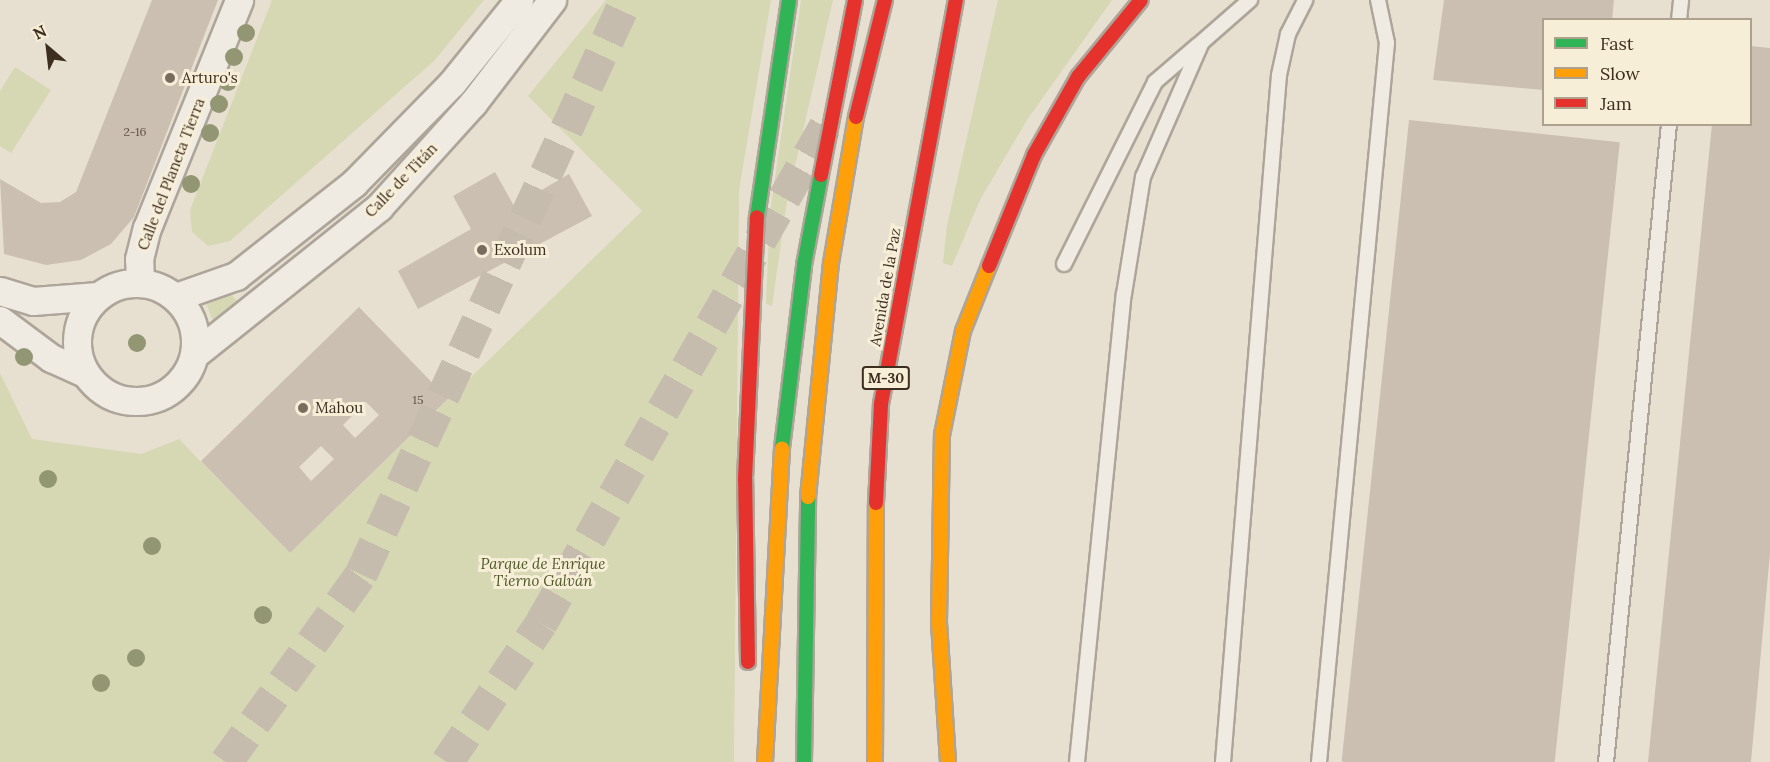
<!DOCTYPE html>
<meta charset="utf-8">
<style>
body{margin:0}
#map{position:relative;width:1770px;height:762px;overflow:hidden;background:#e7e0d1;font-family:Lora,serif}
div>[style]{position:absolute}
.green>*{inset:0;background:#d6d7b3}
.building>*{inset:0;background:#cbbfb2;transform-origin:0 0}
.highway-tunnel>*{height:33px;margin-top:-16.5px;transform-origin:0;background:repeating-linear-gradient(90deg,#c5bcae 0 33px,transparent 0 49px)}
.roads{filter:drop-shadow(2px 0 #ada599) drop-shadow(-2px 0 #ada599) drop-shadow(0 2px #ada599) drop-shadow(0 -2px #ada599)}
.lane>*{height:14px;margin:-7px;padding:0 7px;transform-origin:7px;border-radius:7px;background:#efebe3}
.street>*{height:27px;margin:-13.5px;padding:0 13.5px;transform-origin:13.5px;border-radius:13.5px;background:#efebe3}
.street>.ring{margin:-13.5px;padding:0;box-sizing:content-box;background:none;border:27px solid #efebe3;border-radius:50%}
.fast>*{height:14px;margin:-7px;padding:0 7px;transform-origin:7px;border-radius:7px;background:#30b455}
.slow>*{height:14px;margin:-7px;padding:0 7px;transform-origin:7px;border-radius:7px;background:#ff9f0a}
.jam>*{height:14px;margin:-7px;padding:0 7px;transform-origin:7px;border-radius:7px;background:#e5322d}
.trees>*{width:18px;height:18px;margin:-9px;border-radius:50%;background:#929673}
.dots>*{width:16px;height:16px;translate:-50% -50%;box-sizing:border-box;border:3px solid #f7eed8;border-radius:50%}
span{translate:-50% -50%;white-space:nowrap;text-align:center;line-height:1.15;-webkit-text-stroke:6px #f7eed8;paint-order:stroke}
.number-label{font-size:12px;color:#605244}
.number-label span{-webkit-text-stroke-width:0}
.shield-label span{padding:2px 4px;background:#f7eed8;border:2px solid;border-radius:4px;-webkit-text-stroke-width:0}
.shield-label{font-size:14px;color:#3d2e20;font-weight:700}
.poi-label{font-size:15px;color:#3d2e20}
.left{translate:0 -50%;text-align:left}
.street-label{font-size:15px;color:#3d2e20}
.park-label{font-size:15px;color:#4d5a26;font-style:italic}
.legend{position:absolute;left:1542px;top:18px;width:210px;height:108px;box-sizing:border-box;background:#f7eed8;border:2px solid #ada18e;margin:0;padding:8px 10px;list-style:none;font-size:18px;color:#3d2e20}
.legend li{display:flex;align-items:center;gap:12px;height:30px}
.legend b{width:30px;border:2px solid #ada18e}
.north{position:absolute;left:18px;top:18px;width:60px;height:60px;-webkit-text-stroke:4px #f7eed8;paint-order:stroke;rotate:332deg;font-size:16px;font-weight:700;line-height:24px;text-align:center;color:#3d2e20}
.north::after{content:'';display:block;margin:auto;width:21px;height:27px;background:#3d2e20;clip-path:polygon(50% 0,100% 100%,50% 72%,0 100%)}
</style>
<div id="map">
<div class="green">
<div style="clip-path:polygon(272px 0,484px 0,435px 60px,230px 241px,208px 246px,192px 232px,190px 210px)"></div>
<div style="clip-path:polygon(606px 0,771px 0,739px 190px,734px 762px,0 762px,0 373px,32px 439px,141px 454px,179px 439px,290px 553px,642px 211px,528px 96px)"></div>
<div style="clip-path:polygon(801px 0,833px 0,787px 201px,772px 306px,766px 304px,770px 212px)"></div>
<div style="clip-path:polygon(998px 0,1112px 0,1027px 120px,980px 200px,952px 266px,943px 263px,947px 225px)"></div>
<div style="clip-path:polygon(15px 67px,51px 90px,11px 153px,0 146px,0 91px)"></div>
<div style="clip-path:polygon(229px 291px,238px 303px,215px 326px,203px 296px)"></div>
</div>
<div class="building">
<div style="clip-path:polygon(152px 0,218px 0,134px 217px,111px 244px,81px 260px,46px 265px,4px 254px,0 179px,41px 203px,60px 202px,76px 192px)"></div>
<div style="clip-path:polygon(1444px 0,1614px 0,1612px 20px,1544px 20px,1544px 90px,1433px 80px)"></div>
<div style="clip-path:polygon(1750px 46px,1770px 48px,1770px 553px,1751px 762px,1648px 762px,1712px 124px,1750px 124px)"></div>
<div style="left:1409px;top:120px;width:212px;height:645px;rotate:6deg"></div>
<div style="clip-path:polygon(495px 172px,514px 206px,569px 174px,592px 216px,418px 309px,398px 271px,471px 229px,453px 196px)"></div>
<div style="clip-path:polygon(evenodd,359px 307px,448px 399px,290px 553px,201px 461px,359px 307px,366px 402px,379px 415px,355px 438px,343px 425px,366px 402px,359px 307px,321px 446px,334px 459px,311px 481px,299px 467px,321px 446px)"></div>
</div>
<div class="highway-tunnel">
<div style="left:226px;top:762px;width:231px;rotate:-54.3deg"></div>
<div style="left:361px;top:574px;width:632px;rotate:-65.22deg"></div>
<div style="left:447px;top:762px;width:168px;rotate:-55.9deg"></div>
<div style="left:541px;top:623px;width:584px;rotate:-60.23deg"></div>
</div>
<div class="roads">
<div class="lane">
<div style="left:1679px;top:20px;width:20px;rotate:-84deg"></div>
<div style="left:1064px;top:264px;width:203px;rotate:-63.4deg"></div>
<div style="left:1155px;top:82px;width:57px;rotate:-40.7deg"></div>
<div style="left:1077px;top:762px;width:470px;rotate:-84.3deg"></div>
<div style="left:1124px;top:294px;width:119px;rotate:-80.8deg"></div>
<div style="left:1143px;top:177px;width:147px;rotate:-66.4deg"></div>
<div style="left:1202px;top:42px;width:64px;rotate:-41.2deg"></div>
<div style="left:1223px;top:762px;width:689px;rotate:-85.34deg"></div>
<div style="left:1279px;top:75px;width:42px;rotate:-77.6deg"></div>
<div style="left:1288px;top:34px;width:38px;rotate:-63deg"></div>
<div style="left:1319px;top:762px;width:722px;rotate:-84.6deg"></div>
<div style="left:1387px;top:43px;width:44px;rotate:-101.8deg"></div>
<div style="left:1606px;top:762px;width:641px;rotate:-84.36deg"></div>
</div>
<div class="street">
<div style="left:140px;top:282px;width:23px;rotate:-92deg"></div>
<div style="left:139px;top:259px;width:32px;rotate:-76deg"></div>
<div style="left:147px;top:228px;width:246px;rotate:-68deg"></div>
<div class="ring" style="left:77px;top:283px;width:91px;height:91px"></div>
<div style="left:0;top:291px;width:34px;rotate:17deg"></div>
<div style="left:33px;top:301px;width:65px;rotate:-4.4deg"></div>
<div style="left:176px;top:297px;width:64px;rotate:-19.3deg"></div>
<div style="left:236px;top:276px;width:150px;rotate:-38.2deg"></div>
<div style="left:354px;top:183px;width:140px;rotate:-45.6deg"></div>
<div style="left:452px;top:83px;width:107px;rotate:-51.1deg"></div>
<div style="left:0;top:320px;width:64px;rotate:36.7deg"></div>
<div style="left:51px;top:358px;width:37px;rotate:24deg"></div>
<div style="left:195px;top:354px;width:236px;rotate:-38.6deg"></div>
<div style="left:379px;top:207px;width:140px;rotate:-47.9deg"></div>
<div style="left:473px;top:103px;width:130px;rotate:-52.5deg"></div>
</div>
<div class="fast">
<div style="left:757px;top:217px;width:219px;rotate:-81.6deg"></div>
<div style="left:782px;top:448px;width:184px;rotate:-83.1deg"></div>
<div style="left:804px;top:265px;width:92px;rotate:-79.3deg"></div>
<div style="left:804px;top:762px;width:265px;rotate:-89.1deg"></div>
</div>
<div class="slow">
<div style="left:808px;top:497px;width:235px;rotate:-84.4deg"></div>
<div style="left:831px;top:263px;width:148px;rotate:-80.3deg"></div>
<div style="left:765px;top:762px;width:314px;rotate:-86.9deg"></div>
<div style="left:875px;top:762px;width:259px;rotate:-89.8deg"></div>
<div style="left:948px;top:762px;width:140px;rotate:-93.7deg"></div>
<div style="left:939px;top:622px;width:187px;rotate:-89.1deg"></div>
<div style="left:942px;top:435px;width:106px;rotate:-78.6deg"></div>
<div style="left:963px;top:331px;width:70px;rotate:-68.2deg"></div>
</div>
<div class="jam">
<div style="left:856px;top:117px;width:121px;rotate:-76.1deg"></div>
<div style="left:821px;top:175px;width:178px;rotate:-79deg"></div>
<div style="left:989px;top:266px;width:120px;rotate:-67.9deg"></div>
<div style="left:1034px;top:155px;width:90px;rotate:-60.6deg"></div>
<div style="left:1078px;top:77px;width:99px;rotate:-50.7deg"></div>
<div style="left:876px;top:503px;width:99px;rotate:-87.1deg"></div>
<div style="left:881px;top:404px;width:411px;rotate:-79.5deg"></div>
<div style="left:748px;top:662px;width:183px;rotate:-90.9deg"></div>
<div style="left:745px;top:479px;width:262px;rotate:-87.4deg"></div>
</div>
</div>
<div class="trees">
<div style="left:246px;top:33px"></div>
<div style="left:234px;top:57px"></div>
<div style="left:228px;top:82px"></div>
<div style="left:219px;top:104px"></div>
<div style="left:210px;top:133px"></div>
<div style="left:191px;top:184px"></div>
<div style="left:137px;top:343px"></div>
<div style="left:24px;top:357px"></div>
<div style="left:48px;top:479px"></div>
<div style="left:152px;top:546px"></div>
<div style="left:263px;top:615px"></div>
<div style="left:136px;top:658px"></div>
<div style="left:101px;top:683px"></div>
</div>
<div class="dots">
<div style="left:170px;top:78px;background:#786c5e"></div>
<div style="left:482px;top:250px;background:#786c5e"></div>
<div style="left:303px;top:408px;background:#786c5e"></div>
</div>
<div class="number-label">
<span style="left:135px;top:132px">2-16</span>
<span style="left:418px;top:400px">15</span>
</div>
<div class="shield-label">
<span style="left:886px;top:378px">M-30</span>
</div>
<div class="poi-label">
<span class="left" style="left:182px;top:78px">Arturo's</span>
<span class="left" style="left:494px;top:250px">Exolum</span>
<span class="left" style="left:315px;top:408px">Mahou</span>
</div>
<div class="street-label">
<span style="left:171px;top:174px;rotate:-69deg">Calle del Planeta Tierra</span>
<span style="left:401px;top:180px;rotate:-46deg">Calle de Titán</span>
<span style="left:885px;top:287px;rotate:-80deg">Avenida de la Paz</span>
</div>
<div class="park-label">
<span style="left:543px;top:572px">Parque de Enrique<br>Tierno Galván</span>
</div>
<ul class="legend">
<li><b style="height:8px;background:#30b455"></b>Fast</li>
<li><b style="height:8px;background:#ff9f0a"></b>Slow</li>
<li><b style="height:8px;background:#e5322d"></b>Jam</li>
</ul>
<div class="north">N</div>
</div>
